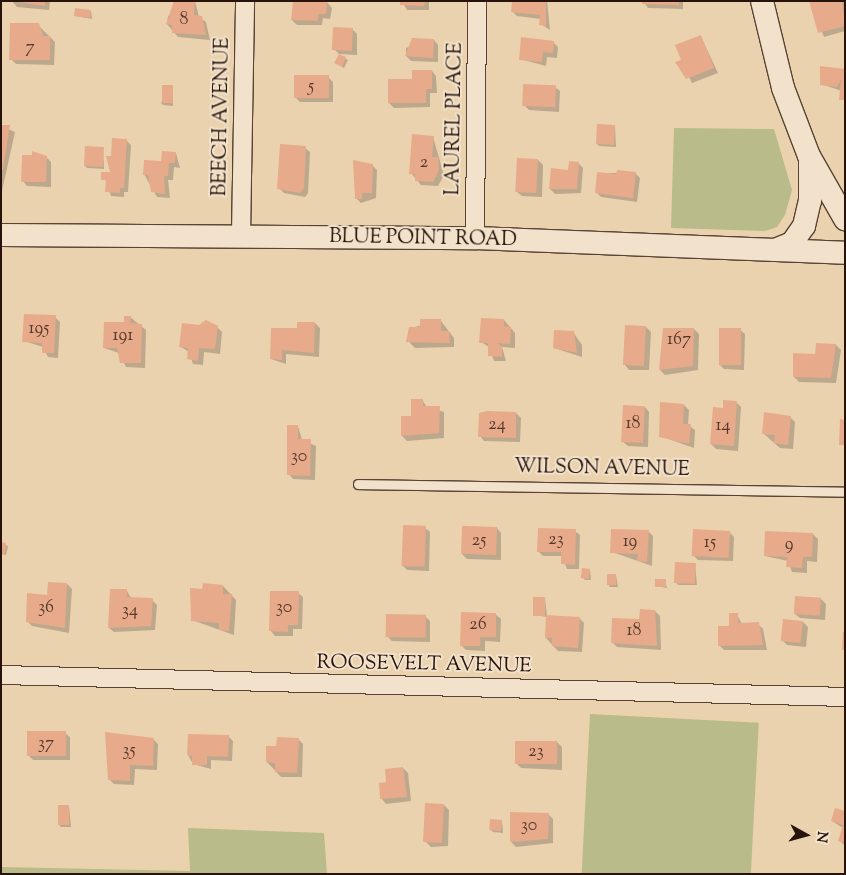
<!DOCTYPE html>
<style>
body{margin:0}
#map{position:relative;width:846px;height:875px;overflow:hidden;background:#ebd2af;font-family:"Sorts Mill Goudy",serif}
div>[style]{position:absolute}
.green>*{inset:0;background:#b9bb8a;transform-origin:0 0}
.shadow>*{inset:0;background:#0003}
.building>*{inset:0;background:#e7ab8b;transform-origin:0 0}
.roads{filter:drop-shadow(1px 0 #584334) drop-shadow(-1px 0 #584334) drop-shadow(0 1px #584334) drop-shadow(0 -1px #584334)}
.service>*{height:9px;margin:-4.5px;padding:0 4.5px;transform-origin:4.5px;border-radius:4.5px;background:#f2e2cb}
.minor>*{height:18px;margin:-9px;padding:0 9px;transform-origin:9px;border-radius:9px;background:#f2e2cb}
.tertiary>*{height:22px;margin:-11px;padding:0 11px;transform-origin:11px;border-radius:11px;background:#f2e2cb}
span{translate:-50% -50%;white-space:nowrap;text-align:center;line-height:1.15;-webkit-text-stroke:4px #f2e2cb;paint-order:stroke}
.number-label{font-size:18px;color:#57392b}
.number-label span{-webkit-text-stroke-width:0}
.street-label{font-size:20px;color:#27130b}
.frame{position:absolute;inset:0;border:2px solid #27130b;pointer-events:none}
.north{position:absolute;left:781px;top:810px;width:50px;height:50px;-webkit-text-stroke:4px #f2e2cb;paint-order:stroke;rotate:97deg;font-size:14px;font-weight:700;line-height:20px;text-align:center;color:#27130b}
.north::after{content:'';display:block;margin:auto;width:18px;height:22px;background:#27130b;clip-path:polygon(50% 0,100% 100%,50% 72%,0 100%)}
</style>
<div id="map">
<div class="green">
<div style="clip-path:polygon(674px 128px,774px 129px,792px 190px,785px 215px,777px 227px,765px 231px,671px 228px)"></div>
<div style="left:590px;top:714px;width:169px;height:160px;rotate:3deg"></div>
<div style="clip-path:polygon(188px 828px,324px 833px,327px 874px,1px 874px,1px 867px,190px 871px)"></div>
</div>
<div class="shadow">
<div style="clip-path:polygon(12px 1px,50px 1px,49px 10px,17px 7px)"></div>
<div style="clip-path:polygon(195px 1px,199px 17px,206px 22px,210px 40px,178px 37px,167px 24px,168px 16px)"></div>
<div style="clip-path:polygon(326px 1px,332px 8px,330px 19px,323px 18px,322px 25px,297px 25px,292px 20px)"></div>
<div style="clip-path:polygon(402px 1px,429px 1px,429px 10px,407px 10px)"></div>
<div style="clip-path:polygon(513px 1px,547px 1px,550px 30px,541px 24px,541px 19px,517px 16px,512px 11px)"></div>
<div style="clip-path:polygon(643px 1px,683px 1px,683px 9px,648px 8px)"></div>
<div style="clip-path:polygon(810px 1px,845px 1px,845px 31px,824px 37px)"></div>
<div style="clip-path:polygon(91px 11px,92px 19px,75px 16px)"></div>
<div style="clip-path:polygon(38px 25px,55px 42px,54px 65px,16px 64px,11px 59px)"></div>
<div style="clip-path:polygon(352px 29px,357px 34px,357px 55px,339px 54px,334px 49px)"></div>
<div style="clip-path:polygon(701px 37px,718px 73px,692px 83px,682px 61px)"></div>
<div style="clip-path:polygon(434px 40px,438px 45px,438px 62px,411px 61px,406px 56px,406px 48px)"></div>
<div style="clip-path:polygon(553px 42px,558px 47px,557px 58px,547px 57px,546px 66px,520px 59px)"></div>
<div style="clip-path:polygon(339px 56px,348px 60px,344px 68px,336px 63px)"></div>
<div style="clip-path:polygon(845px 70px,845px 103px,842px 91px,821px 84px)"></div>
<div style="clip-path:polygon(432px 71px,436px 76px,437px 93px,430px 93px,430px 107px,394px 108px,389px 103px,413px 80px)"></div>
<div style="clip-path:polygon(328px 77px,333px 82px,333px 102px,300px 102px,295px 97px)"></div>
<div style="clip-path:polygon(172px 87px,173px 106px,163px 105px,161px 103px)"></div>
<div style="clip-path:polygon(555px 87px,560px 91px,559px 112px,529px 110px,524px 105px)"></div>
<div style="clip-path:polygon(1px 126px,15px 132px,2px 191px,1px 191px)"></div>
<div style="clip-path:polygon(615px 126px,616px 147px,599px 146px,597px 144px)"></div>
<div style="clip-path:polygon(433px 137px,444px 175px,438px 186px,421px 185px,411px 173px)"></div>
<div style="clip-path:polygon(126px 140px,131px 145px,128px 192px,124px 192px,124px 197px,111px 196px,103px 173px,111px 174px,112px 158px)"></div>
<div style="clip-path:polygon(103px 148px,104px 169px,87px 168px,85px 166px)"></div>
<div style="clip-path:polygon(305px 148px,310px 152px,308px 193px,305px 197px,284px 193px,279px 188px)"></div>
<div style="clip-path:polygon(176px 153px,180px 168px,174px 167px,173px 180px,168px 180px,170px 198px,157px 197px,144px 174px)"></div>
<div style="clip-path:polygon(46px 157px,51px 162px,51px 187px,27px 186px,23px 181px)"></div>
<div style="clip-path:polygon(538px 160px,543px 165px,542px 197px,522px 196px,517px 192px)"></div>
<div style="clip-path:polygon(578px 163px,583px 168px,581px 193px,555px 194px,550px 189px)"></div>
<div style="clip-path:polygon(372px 165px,377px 170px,376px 198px,361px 203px,356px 198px)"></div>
<div style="clip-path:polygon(598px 173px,635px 173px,640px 178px,637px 202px,601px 197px,596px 192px)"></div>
<div style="clip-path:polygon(55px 317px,60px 322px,58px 358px,48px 357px,43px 347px,24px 341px)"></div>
<div style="clip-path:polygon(130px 317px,146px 330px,145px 368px,126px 367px,119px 353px,104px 348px)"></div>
<div style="clip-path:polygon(504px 320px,515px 333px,515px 348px,502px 347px,506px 361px,494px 361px,489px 347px,481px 342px)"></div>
<div style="clip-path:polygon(441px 321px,454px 338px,454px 347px,415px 348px,410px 343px,410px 328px)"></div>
<div style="clip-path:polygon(315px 323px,320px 328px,319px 357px,286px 354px,286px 364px,271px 359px,298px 330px)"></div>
<div style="clip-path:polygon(217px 327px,222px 332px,220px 354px,204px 352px,203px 365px,193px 364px,189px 352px,181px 347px)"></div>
<div style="clip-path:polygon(646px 327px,651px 332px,649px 370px,629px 370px,625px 365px)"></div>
<div style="clip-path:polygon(694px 329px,699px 334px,698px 370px,665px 375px,660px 370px)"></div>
<div style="clip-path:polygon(740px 330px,745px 334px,744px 370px,724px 369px,719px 364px)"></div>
<div style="clip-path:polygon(573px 332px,582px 345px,582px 357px,554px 348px)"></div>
<div style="clip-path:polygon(836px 345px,841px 350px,836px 383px,799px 382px,794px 377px,816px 355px)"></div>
<div style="clip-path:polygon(422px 400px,427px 407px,444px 412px,444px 438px,407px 441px,402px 436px)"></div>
<div style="clip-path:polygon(737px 403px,741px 407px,738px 451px,716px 449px,711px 444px,724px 409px)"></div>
<div style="clip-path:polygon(684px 405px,689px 410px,688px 425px,695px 430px,694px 448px,660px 436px)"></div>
<div style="clip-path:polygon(645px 407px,649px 412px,648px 447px,628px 446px,623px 442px)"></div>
<div style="clip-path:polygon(516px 413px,521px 418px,520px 442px,484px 441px,480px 436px)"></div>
<div style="clip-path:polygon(790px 417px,795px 422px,793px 449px,780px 448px,764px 434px)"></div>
<div style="clip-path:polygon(298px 426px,302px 440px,316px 446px,315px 480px,293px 479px,289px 474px)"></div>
<div style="clip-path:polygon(425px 528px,430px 532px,429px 571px,407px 570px,402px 565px)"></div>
<div style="clip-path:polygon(497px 528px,501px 533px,501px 560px,467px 559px,462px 554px)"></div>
<div style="clip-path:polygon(575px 531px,580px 535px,579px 569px,567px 569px,562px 556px,543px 556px,538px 551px)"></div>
<div style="clip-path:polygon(648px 531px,653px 536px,652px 566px,612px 552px)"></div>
<div style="clip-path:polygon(729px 532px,734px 537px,733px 561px,698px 560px,693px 555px)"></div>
<div style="clip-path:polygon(813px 534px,818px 539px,817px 562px,807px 561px,807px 573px,792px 572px,788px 561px,765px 556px)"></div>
<div style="clip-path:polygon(1px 544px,8px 546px,6px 555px,1px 554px)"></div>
<div style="clip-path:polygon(695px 564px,697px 585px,678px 585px,676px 582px)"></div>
<div style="clip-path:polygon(590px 570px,591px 580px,585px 580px,583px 578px)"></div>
<div style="clip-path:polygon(616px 575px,618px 587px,610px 587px,608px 584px)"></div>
<div style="clip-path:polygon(665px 580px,667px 588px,656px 586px)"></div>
<div style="clip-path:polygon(67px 584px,72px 589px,69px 633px,32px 626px,27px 621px,48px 596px)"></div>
<div style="clip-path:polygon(223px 586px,236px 600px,234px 635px,192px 620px,203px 591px)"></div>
<div style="clip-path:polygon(127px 591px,131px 598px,152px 600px,157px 605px,155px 630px,114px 632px,109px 628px)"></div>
<div style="clip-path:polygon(298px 593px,303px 597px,302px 629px,293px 629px,293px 636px,275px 636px,271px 631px)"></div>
<div style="clip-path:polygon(545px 598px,547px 617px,579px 618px,584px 623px,582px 652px,558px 651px,546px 638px,547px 617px,534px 615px)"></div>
<div style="clip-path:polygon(821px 599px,826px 604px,825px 620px,800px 618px,795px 614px)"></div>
<div style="clip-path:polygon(655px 611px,660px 616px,661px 650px,617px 647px,612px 642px)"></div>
<div style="clip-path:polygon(496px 615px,501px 619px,500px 642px,485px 641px,485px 651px,466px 650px,461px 645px)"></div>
<div style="clip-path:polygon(737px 615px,742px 624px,758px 624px,763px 629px,767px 650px,724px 650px,719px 645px)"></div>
<div style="clip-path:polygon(425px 616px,430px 621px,430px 642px,392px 641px,387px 636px)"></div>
<div style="clip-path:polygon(803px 622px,808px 627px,806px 647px,787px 645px,782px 640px)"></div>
<div style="clip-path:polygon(65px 733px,70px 737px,70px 760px,33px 760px,28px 755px)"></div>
<div style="clip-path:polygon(228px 736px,233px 741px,232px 761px,211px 760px,211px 769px,193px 764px,188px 755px)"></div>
<div style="clip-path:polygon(153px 739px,158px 744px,157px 770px,135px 769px,134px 785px,114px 784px,109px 779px)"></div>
<div style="clip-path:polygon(298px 739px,303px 744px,302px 777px,281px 777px,267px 762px,278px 748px)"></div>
<div style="clip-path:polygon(557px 742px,562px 747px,562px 770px,521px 768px,516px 763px)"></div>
<div style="clip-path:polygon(403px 768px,408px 773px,411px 801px,386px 804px,382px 799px,387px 783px)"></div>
<div style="clip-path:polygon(444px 805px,449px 810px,448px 846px,431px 847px,426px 842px)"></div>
<div style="clip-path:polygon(69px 806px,71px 827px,61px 827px,59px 825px)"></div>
<div style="clip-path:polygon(845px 813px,845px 846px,840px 841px,843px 828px,832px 821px)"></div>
<div style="clip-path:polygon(548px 814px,553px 819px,553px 843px,516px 847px,511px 842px)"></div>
<div style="clip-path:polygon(502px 821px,503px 833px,493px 832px,491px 830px)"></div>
</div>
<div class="building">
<div style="clip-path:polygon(11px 1px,45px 1px,45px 6px)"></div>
<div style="clip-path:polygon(174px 1px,195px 1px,194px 15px,202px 16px,206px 35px,172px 33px,172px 25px,166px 24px)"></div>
<div style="clip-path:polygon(293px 1px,327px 1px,326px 14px,318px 14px,318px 21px,291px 20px)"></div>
<div style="clip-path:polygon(400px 1px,425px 1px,424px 6px,400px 5px)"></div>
<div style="clip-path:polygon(512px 1px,546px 1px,546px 26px,539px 25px,540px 15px,511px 12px)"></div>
<div style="clip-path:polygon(642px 1px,679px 1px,679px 5px,642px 4px)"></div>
<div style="clip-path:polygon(809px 1px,842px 1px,845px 26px,818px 33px)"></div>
<div style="left:75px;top:8px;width:16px;height:8px;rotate:7deg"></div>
<div style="clip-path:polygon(10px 23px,39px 23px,43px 36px,50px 36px,50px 60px,9px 60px)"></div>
<div style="left:333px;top:27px;width:20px;height:23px;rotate:3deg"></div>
<div style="clip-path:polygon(701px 35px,714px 68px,686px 79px,675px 62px,681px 60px,675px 45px)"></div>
<div style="clip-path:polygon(521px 37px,554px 41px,553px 53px,543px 52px,542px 62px,519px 60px)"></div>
<div style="clip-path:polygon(412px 38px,434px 39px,433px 58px,405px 56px)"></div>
<div style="clip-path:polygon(339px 54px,346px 57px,342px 67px,334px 63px)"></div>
<div style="clip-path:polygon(820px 66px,845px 69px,845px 100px,839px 100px,841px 79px,837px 87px,820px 85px)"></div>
<div style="clip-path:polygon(412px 70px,432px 70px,432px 89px,426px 89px,426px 103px,388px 103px,388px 79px,412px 79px)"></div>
<div style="left:294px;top:75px;width:35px;height:23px"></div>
<div style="left:523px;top:84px;width:33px;height:22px;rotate:2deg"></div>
<div style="left:162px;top:85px;width:11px;height:18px"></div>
<div style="left:597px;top:124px;width:18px;height:20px;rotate:3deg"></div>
<div style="clip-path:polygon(1px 125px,10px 125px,3px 170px,1px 170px)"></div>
<div style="clip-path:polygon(412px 134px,434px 136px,432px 157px,438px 157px,439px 170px,433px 182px,415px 181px,415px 174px,409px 174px)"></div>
<div style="clip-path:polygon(112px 138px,127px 139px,124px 188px,120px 188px,120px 193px,105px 192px,106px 180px,101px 180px,101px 172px,110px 172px,106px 156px,111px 156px)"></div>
<div style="clip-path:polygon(280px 144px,306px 146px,304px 188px,300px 193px,277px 189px)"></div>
<div style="left:85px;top:146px;width:19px;height:20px;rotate:3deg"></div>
<div style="clip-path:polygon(32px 151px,47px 156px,46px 182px,21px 182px,22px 155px,32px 155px)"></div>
<div style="clip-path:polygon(162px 151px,176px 152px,175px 163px,169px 163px,168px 176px,164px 176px,165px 194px,151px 192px,148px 175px,143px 175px,144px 160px,161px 161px)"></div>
<div style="left:517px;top:158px;width:21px;height:34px;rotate:3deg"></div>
<div style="clip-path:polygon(353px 160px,373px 164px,372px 193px,362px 193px,362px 199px,355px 199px)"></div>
<div style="clip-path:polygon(569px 161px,579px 162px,577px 189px,549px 189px,551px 168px,568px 170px)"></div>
<div style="clip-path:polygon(617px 170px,636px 172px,633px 198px,595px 193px,597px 172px,616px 174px)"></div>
<div style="clip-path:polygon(24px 314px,56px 315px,54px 353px,42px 353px,42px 343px,22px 342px)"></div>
<div style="clip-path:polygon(124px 316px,131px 316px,130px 323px,142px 324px,141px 363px,120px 363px,117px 348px,103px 348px,104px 322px,124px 322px)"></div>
<div style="clip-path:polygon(481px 318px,504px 319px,504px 326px,511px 327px,510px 344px,496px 343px,502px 346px,502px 357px,488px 356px,488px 343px,479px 343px)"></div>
<div style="clip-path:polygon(420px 319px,441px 319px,441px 331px,449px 331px,450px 343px,406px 342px,409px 327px,420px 327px)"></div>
<div style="clip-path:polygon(206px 320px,218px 326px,215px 349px,199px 348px,198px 361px,187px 359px,188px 348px,179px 347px,182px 323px,199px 325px)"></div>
<div style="clip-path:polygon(297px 322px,315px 322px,314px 353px,282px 350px,282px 360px,270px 359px,271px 328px,297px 328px)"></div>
<div style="left:625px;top:325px;width:21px;height:40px;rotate:3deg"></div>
<div style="clip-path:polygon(663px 328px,694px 328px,693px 366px,659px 370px)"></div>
<div style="left:719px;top:328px;width:22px;height:37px"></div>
<div style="clip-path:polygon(554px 330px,574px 331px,577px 353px,553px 348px)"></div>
<div style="clip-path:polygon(816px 343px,836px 344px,831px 378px,793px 377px,793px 353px,815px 354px)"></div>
<div style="clip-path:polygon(411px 399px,423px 399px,423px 406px,440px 406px,439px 433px,401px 436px,401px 416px,411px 416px)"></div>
<div style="clip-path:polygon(723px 400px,737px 401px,734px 446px,710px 444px,713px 407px,723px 408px)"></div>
<div style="clip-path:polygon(660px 402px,684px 404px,683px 424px,691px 424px,689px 444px,659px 437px)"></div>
<div style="left:623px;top:405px;width:22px;height:37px;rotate:3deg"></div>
<div style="clip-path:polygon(487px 411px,516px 412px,516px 438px,478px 437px,479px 413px)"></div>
<div style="clip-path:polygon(764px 412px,791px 416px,788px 445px,774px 443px,775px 435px,762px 434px)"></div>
<div style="clip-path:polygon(840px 419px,845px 420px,845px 445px,839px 445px)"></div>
<div style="clip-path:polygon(287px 425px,298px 425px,298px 439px,311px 439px,310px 476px,287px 475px)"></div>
<div style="left:403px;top:525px;width:23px;height:41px;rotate:2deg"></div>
<div style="left:497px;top:527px;width:28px;height:35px;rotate:92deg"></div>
<div style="clip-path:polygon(538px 528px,576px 529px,575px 565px,561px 564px,561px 552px,537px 552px)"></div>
<div style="clip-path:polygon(611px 529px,649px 530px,647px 562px,637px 561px,638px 554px,610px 553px)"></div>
<div style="left:693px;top:529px;width:37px;height:27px;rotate:3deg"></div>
<div style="clip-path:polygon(765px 531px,813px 533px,812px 557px,803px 557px,802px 568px,786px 567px,787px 557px,764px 556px)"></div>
<div style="clip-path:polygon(1px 542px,6px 543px,5px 554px,1px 553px)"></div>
<div style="left:675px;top:562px;width:21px;height:21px;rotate:3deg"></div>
<div style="left:582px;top:568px;width:8px;height:10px;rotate:7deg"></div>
<div style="left:607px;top:574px;width:9px;height:11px"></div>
<div style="left:655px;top:579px;width:11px;height:8px"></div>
<div style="clip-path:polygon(48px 582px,67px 583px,65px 628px,26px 622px,27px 593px,47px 595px)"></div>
<div style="clip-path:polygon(203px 583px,223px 585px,223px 594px,232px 594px,229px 631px,219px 630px,219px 623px,191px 621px,190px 588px,202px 589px)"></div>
<div style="clip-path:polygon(110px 589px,127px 589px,127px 597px,153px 598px,151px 626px,108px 628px)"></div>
<div style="clip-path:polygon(270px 591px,299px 591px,298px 625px,288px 625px,288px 632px,269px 631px)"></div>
<div style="left:795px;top:596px;width:26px;height:18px;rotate:4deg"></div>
<div style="left:533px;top:597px;width:12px;height:19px"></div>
<div style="clip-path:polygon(640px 609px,655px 610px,657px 646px,611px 643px,612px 618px,639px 619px)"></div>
<div style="clip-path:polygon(461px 612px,496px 613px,496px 637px,480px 637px,480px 646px,460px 646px)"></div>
<div style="clip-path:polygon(729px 613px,738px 613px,738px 623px,759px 622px,763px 645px,718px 646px,718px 626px,729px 626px)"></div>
<div style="left:386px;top:614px;width:40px;height:23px;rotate:1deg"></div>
<div style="clip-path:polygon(546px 615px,580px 617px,578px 648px,552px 646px,552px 638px,545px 638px)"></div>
<div style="left:783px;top:619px;width:20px;height:22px;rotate:6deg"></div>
<div style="clip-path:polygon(843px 632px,845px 632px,845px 650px,842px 650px)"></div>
<div style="left:66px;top:731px;width:25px;height:39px;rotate:90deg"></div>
<div style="clip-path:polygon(105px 732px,154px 738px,153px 766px,130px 765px,130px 781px,108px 780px)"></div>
<div style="clip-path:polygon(188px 734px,229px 735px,228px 757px,207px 756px,207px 765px,192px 765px,192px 756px,187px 755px)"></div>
<div style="clip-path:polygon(277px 737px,299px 738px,297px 773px,275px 772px,275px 763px,266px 762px,266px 746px,276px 746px)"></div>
<div style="left:515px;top:741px;width:42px;height:23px"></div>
<div style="clip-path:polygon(403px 767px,407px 797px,380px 799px,379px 783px,386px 782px,385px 769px)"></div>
<div style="left:425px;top:803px;width:19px;height:39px;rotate:3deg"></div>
<div style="left:58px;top:805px;width:11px;height:20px"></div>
<div style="clip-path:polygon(835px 808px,845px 811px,845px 843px,838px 841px,843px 825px,831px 821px)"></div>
<div style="clip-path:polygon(510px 812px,549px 813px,548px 839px,510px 842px)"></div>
<div style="left:490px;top:819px;width:12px;height:11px;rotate:5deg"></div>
</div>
<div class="roads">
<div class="service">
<div style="left:358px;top:484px;width:487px;rotate:0.9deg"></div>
</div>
<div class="minor">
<div style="left:241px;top:235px;width:234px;rotate:-89deg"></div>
<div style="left:475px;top:238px;width:237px;rotate:-89.5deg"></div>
<div style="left:1px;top:675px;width:844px;rotate:1.49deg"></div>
</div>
<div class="tertiary">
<div style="left:762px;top:1px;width:89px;rotate:76.4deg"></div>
<div style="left:783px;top:88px;width:73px;rotate:69.1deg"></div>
<div style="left:809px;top:156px;width:73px;rotate:60.3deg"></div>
<div style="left:1px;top:235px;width:474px;rotate:0.4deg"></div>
<div style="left:475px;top:238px;width:370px;rotate:2.3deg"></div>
<div style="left:775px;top:250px;width:18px;rotate:-22deg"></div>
<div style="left:792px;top:243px;width:21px;rotate:-55deg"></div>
<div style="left:804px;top:226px;width:26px;rotate:-77deg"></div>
<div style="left:810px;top:201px;width:39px;rotate:-90deg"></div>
</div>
</div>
<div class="number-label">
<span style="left:184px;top:20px">8</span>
<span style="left:30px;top:48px">7</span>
<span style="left:311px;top:87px">5</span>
<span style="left:424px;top:163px">2</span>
<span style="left:39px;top:329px">195</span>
<span style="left:123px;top:336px">191</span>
<span style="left:679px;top:340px">167</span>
<span style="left:633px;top:424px">18</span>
<span style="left:497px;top:425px">24</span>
<span style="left:723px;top:426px">14</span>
<span style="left:299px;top:457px">30</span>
<span style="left:556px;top:540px">23</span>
<span style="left:479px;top:541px">25</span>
<span style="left:630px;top:542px">19</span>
<span style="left:710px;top:543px">15</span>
<span style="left:789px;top:545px">9</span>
<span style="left:46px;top:608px">36</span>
<span style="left:284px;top:608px">30</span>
<span style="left:130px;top:611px">34</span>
<span style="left:478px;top:625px">26</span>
<span style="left:634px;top:631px">18</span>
<span style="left:46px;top:744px">37</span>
<span style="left:129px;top:751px">35</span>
<span style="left:536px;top:752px">23</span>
<span style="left:529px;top:826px">30</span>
</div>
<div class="street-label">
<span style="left:222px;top:117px;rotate:-89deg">BEECH AVENUE</span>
<span style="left:455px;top:119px;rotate:-89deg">LAUREL PLACE</span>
<span style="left:423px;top:239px;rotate:1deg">BLUE POINT ROAD</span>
<span style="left:602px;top:469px;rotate:1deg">WILSON AVENUE</span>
<span style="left:424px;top:665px;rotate:1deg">ROOSEVELT AVENUE</span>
</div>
<div class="frame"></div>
<div class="north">N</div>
</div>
